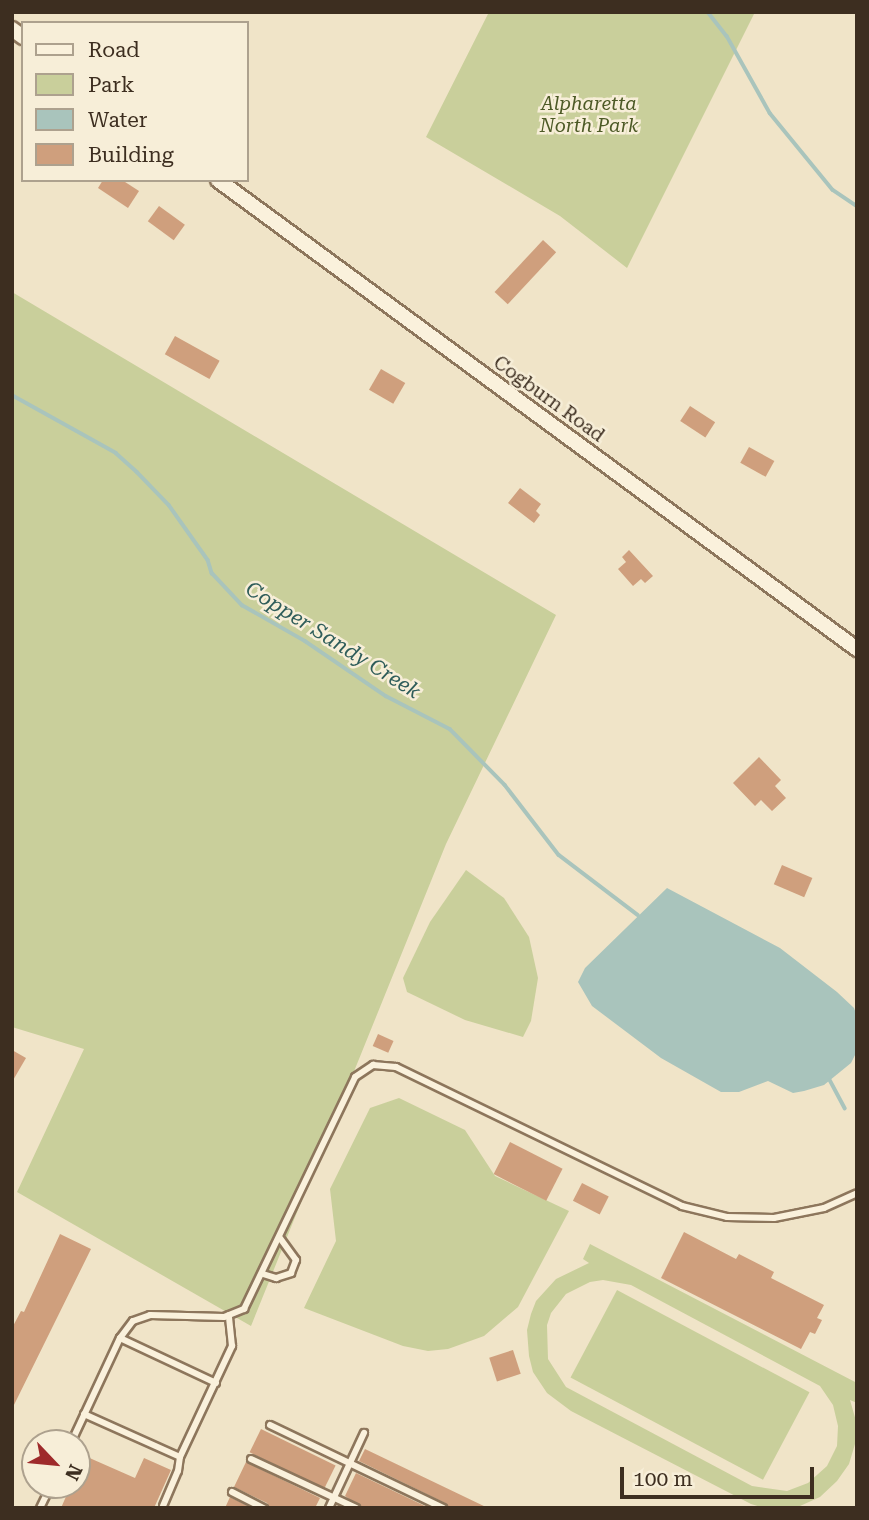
<!DOCTYPE html>
<style>
body{margin:0}
#map{position:relative;width:869px;height:1520px;overflow:hidden;background:#f0e4c8;font-family:"Roboto Serif",serif}
div>[style]{position:absolute}
.green>*{inset:0;background:#c9cf9b;transform-origin:0 0}
.water>*{inset:0;background:#a9c4bc}
.stream>*{height:3.5px;margin:-1.75px;padding:0 1.75px;transform-origin:1.75px;border-radius:1.75px;background:#a9c4bc}
.building>*{inset:0;background:#cf9f7d;transform-origin:0 0}
.roads{filter:drop-shadow(2px 0 #8d765c) drop-shadow(-2px 0 #8d765c) drop-shadow(0 2px #8d765c) drop-shadow(0 -2px #8d765c)}
.service>*{height:6px;margin:-3px;padding:0 3px;transform-origin:3px;border-radius:3px;background:#faf1dc}
.tertiary>*{height:14px;margin:-7px;padding:0 7px;transform-origin:7px;border-radius:7px;background:#faf1dc}
span{translate:-50% -50%;white-space:nowrap;text-align:center;line-height:1.15;-webkit-text-stroke:5px #f7eed8;paint-order:stroke}
.park-label{font-size:19px;color:#4d5a26;font-style:italic}
.street-label{font-size:19px;color:#3d2e20}
.water-label{font-size:21px;color:#2f5d5a;font-style:italic}
.frame{position:absolute;inset:0;border:14px solid #3d2e20;pointer-events:none}
.legend{position:absolute;left:21px;top:21px;width:228px;height:161px;box-sizing:border-box;background:#f7eed8;border:2px solid #ada18e;margin:0;padding:9px 12px;list-style:none;font-size:21px;color:#3d2e20}
.legend li{display:flex;align-items:center;gap:14px;height:35px}
.legend b{width:35px;border:2px solid #ada18e}
.north{position:absolute;left:21px;top:1429px;width:70px;height:70px;box-sizing:border-box;background:#f7eed8;border:2px solid #ada18e;border-radius:50%;rotate:116deg;font-size:19px;font-weight:700;line-height:28px;text-align:center;color:#3d2e20}
.north::after{content:'';display:block;margin:auto;width:24px;height:32px;background:#9e2a2b;clip-path:polygon(50% 0,100% 100%,50% 72%,0 100%)}
.scale{position:absolute;left:620px;top:1467px;width:194px;height:32px;box-sizing:border-box;border:4px solid #3d2e20;border-top:0;padding-left:9px;font-size:21px;line-height:24px;white-space:nowrap;color:#3d2e20;-webkit-text-stroke:5px #f7eed8;paint-order:stroke}
</style>
<div id="map">
<div class="green">
<div style="clip-path:polygon(489px 12px,755px 12px,627px 268px,560px 216px,426px 137px)"></div>
<div style="clip-path:polygon(12px 292px,556px 615px,446px 844px,251px 1326px,17px 1192px,84px 1049px,12px 1027px)"></div>
<div style="clip-path:polygon(466px 870px,504px 898px,529px 937px,538px 978px,531px 1021px,523px 1037px,465px 1020px,407px 992px,403px 978px,430px 922px)"></div>
<div style="clip-path:polygon(399px 1098px,465px 1130px,495px 1176px,569px 1211px,518px 1307px,484px 1336px,448px 1349px,428px 1351px,403px 1346px,304px 1308px,336px 1241px,330px 1189px,370px 1108px)"></div>
<div style="clip-path:polygon(evenodd,590px 1244px,857px 1383px,857px 1403px,850px 1400px,856px 1421px,855px 1444px,849px 1464px,837px 1481px,820px 1497px,800px 1506px,764px 1508px,751px 1504px,571px 1411px,547px 1393px,533px 1372px,529px 1356px,527px 1330px,531px 1314px,536px 1301px,556px 1279px,589px 1263px,583px 1259px,590px 1244px,603px 1280px,631px 1285px,820px 1386px,833px 1405px,838px 1426px,837px 1446px,827px 1466px,808px 1483px,787px 1491px,752px 1486px,566px 1387px,548px 1359px,547px 1325px,551px 1313px,566px 1294px,590px 1282px,603px 1280px)"></div>
<div style="left:617px;top:1290px;width:218px;height:99px;rotate:28deg"></div>
</div>
<div class="water">
<div style="clip-path:polygon(667px 888px,780px 948px,837px 992px,854px 1008px,857px 1016px,857px 1051px,851px 1063px,824px 1085px,804px 1091px,793px 1093px,768px 1081px,739px 1092px,721px 1092px,661px 1058px,592px 1006px,578px 982px,585px 968px)"></div>
</div>
<div class="stream">
<div style="left:708px;top:12px;width:31px;rotate:52deg"></div>
<div style="left:727px;top:36px;width:88px;rotate:60.8deg"></div>
<div style="left:770px;top:113px;width:99px;rotate:50.7deg"></div>
<div style="left:833px;top:190px;width:29px;rotate:34deg"></div>
<div style="left:12px;top:395px;width:119px;rotate:29.1deg"></div>
<div style="left:116px;top:453px;width:28px;rotate:42deg"></div>
<div style="left:137px;top:472px;width:46px;rotate:45.9deg"></div>
<div style="left:169px;top:505px;width:67px;rotate:54.7deg"></div>
<div style="left:208px;top:560px;width:14px;rotate:73deg"></div>
<div style="left:212px;top:573px;width:44px;rotate:46.8deg"></div>
<div style="left:242px;top:605px;width:73px;rotate:29.7deg"></div>
<div style="left:305px;top:641px;width:98px;rotate:34.2deg"></div>
<div style="left:386px;top:696px;width:72px;rotate:27.3deg"></div>
<div style="left:450px;top:729px;width:78px;rotate:45.5deg"></div>
<div style="left:505px;top:785px;width:88px;rotate:52.4deg"></div>
<div style="left:559px;top:855px;width:99px;rotate:37.2deg"></div>
<div style="left:830px;top:1080px;width:32px;rotate:62deg"></div>
</div>
<div class="building">
<div style="clip-path:polygon(103px 180px,122px 180px,139px 191px,128px 208px,98px 188px)"></div>
<div style="left:159px;top:206px;width:32px;height:19px;rotate:36deg"></div>
<div style="left:543px;top:240px;width:18px;height:71px;rotate:43deg"></div>
<div style="left:175px;top:336px;width:51px;height:21px;rotate:29deg"></div>
<div style="left:381px;top:369px;width:28px;height:24px;rotate:30deg"></div>
<div style="left:690px;top:406px;width:30px;height:18px;rotate:33deg"></div>
<div style="left:749px;top:447px;width:29px;height:18px;rotate:29deg"></div>
<div style="clip-path:polygon(520px 488px,541px 504px,536px 511px,540px 515px,534px 523px,508px 503px)"></div>
<div style="clip-path:polygon(629px 550px,653px 576px,645px 583px,641px 579px,633px 586px,618px 569px,626px 562px,622px 557px)"></div>
<div style="clip-path:polygon(759px 757px,781px 780px,775px 786px,786px 798px,772px 811px,761px 800px,755px 806px,733px 783px)"></div>
<div style="left:782px;top:865px;width:33px;height:21px;rotate:23deg"></div>
<div style="left:378px;top:1034px;width:17px;height:13px;rotate:24deg"></div>
<div style="clip-path:polygon(12px 1050px,26px 1058px,12px 1082px)"></div>
<div style="left:510px;top:1142px;width:59px;height:36px;rotate:27deg"></div>
<div style="left:582px;top:1183px;width:30px;height:20px;rotate:27deg"></div>
<div style="clip-path:polygon(684px 1232px,736px 1259px,739px 1254px,774px 1272px,771px 1278px,824px 1305px,817px 1318px,822px 1320px,815px 1334px,810px 1332px,801px 1349px,661px 1278px)"></div>
<div style="clip-path:polygon(60px 1234px,91px 1249px,12px 1409px,12px 1328px,21px 1311px,24px 1312px)"></div>
<div style="left:513px;top:1350px;width:25px;height:25px;rotate:72deg"></div>
<div style="left:261px;top:1429px;width:83px;height:26px;rotate:26deg"></div>
<div style="clip-path:polygon(365px 1449px,488px 1508px,449px 1508px,445px 1503px,359px 1461px)"></div>
<div style="clip-path:polygon(85px 1456px,135px 1478px,144px 1458px,171px 1470px,154px 1508px,61px 1508px,71px 1485px,77px 1485px,77px 1473px)"></div>
<div style="clip-path:polygon(246px 1462px,320px 1498px,315px 1508px,270px 1508px,267px 1503px,234px 1487px)"></div>
<div style="clip-path:polygon(356px 1473px,429px 1508px,362px 1508px,345px 1496px)"></div>
<div style="clip-path:polygon(230px 1497px,251px 1508px,225px 1508px)"></div>
</div>
<div class="roads">
<div class="service">
<div style="left:263px;top:1274px;width:14px;rotate:17deg"></div>
<div style="left:276px;top:1278px;width:16px;rotate:-18deg"></div>
<div style="left:291px;top:1273px;width:14px;rotate:-69deg"></div>
<div style="left:296px;top:1260px;width:27px;rotate:-126deg"></div>
<div style="left:120px;top:1338px;width:106px;rotate:25.1deg"></div>
<div style="left:84px;top:1414px;width:105px;rotate:24.1deg"></div>
<div style="left:180px;top:1457px;width:123px;rotate:-64.9deg"></div>
<div style="left:232px;top:1346px;width:31px;rotate:-96deg"></div>
<div style="left:270px;top:1425px;width:192px;rotate:25.6deg"></div>
<div style="left:71px;top:1443px;width:116px;rotate:-65deg"></div>
<div style="left:120px;top:1338px;width:21px;rotate:-53deg"></div>
<div style="left:133px;top:1321px;width:18px;rotate:-19deg"></div>
<div style="left:150px;top:1315px;width:74px;rotate:1.5deg"></div>
<div style="left:224px;top:1317px;width:22px;rotate:-22deg"></div>
<div style="left:244px;top:1309px;width:257px;rotate:-64.4deg"></div>
<div style="left:355px;top:1077px;width:22px;rotate:-34deg"></div>
<div style="left:373px;top:1065px;width:23px;rotate:5deg"></div>
<div style="left:396px;top:1067px;width:318px;rotate:25.9deg"></div>
<div style="left:682px;top:1206px;width:46px;rotate:13.7deg"></div>
<div style="left:727px;top:1217px;width:47px;rotate:1.2deg"></div>
<div style="left:774px;top:1218px;width:51px;rotate:-11.3deg"></div>
<div style="left:824px;top:1208px;width:36px;rotate:-24deg"></div>
<div style="left:251px;top:1459px;width:116px;rotate:25deg"></div>
<div style="left:232px;top:1492px;width:36px;rotate:27deg"></div>
<div style="left:163px;top:1506px;width:38px;rotate:-67deg"></div>
<div style="left:178px;top:1471px;width:14px;rotate:-82deg"></div>
<div style="left:40px;top:1508px;width:25px;rotate:-64deg"></div>
<div style="left:329px;top:1508px;width:83px;rotate:-65deg"></div>
</div>
<div class="tertiary">
<div style="left:12px;top:29px;width:14px;rotate:36deg"></div>
<div style="left:218px;top:180px;width:793px;rotate:36.28deg"></div>
</div>
</div>
<div class="park-label">
<span style="left:589px;top:115px">Alpharetta<br>North Park</span>
</div>
<div class="street-label">
<span style="left:549px;top:399px;rotate:36deg">Cogburn Road</span>
</div>
<div class="water-label">
<span style="left:333px;top:640px;rotate:32deg">Copper Sandy Creek</span>
</div>
<div class="frame"></div>
<ul class="legend">
<li><b style="height:9px;background:#faf1dc"></b>Road</li>
<li><b style="height:19px;background:#c9cf9b"></b>Park</li>
<li><b style="height:19px;background:#a9c4bc"></b>Water</li>
<li><b style="height:19px;background:#cf9f7d"></b>Building</li>
</ul>
<div class="north">N</div>
<div class="scale">100 m</div>
</div>
